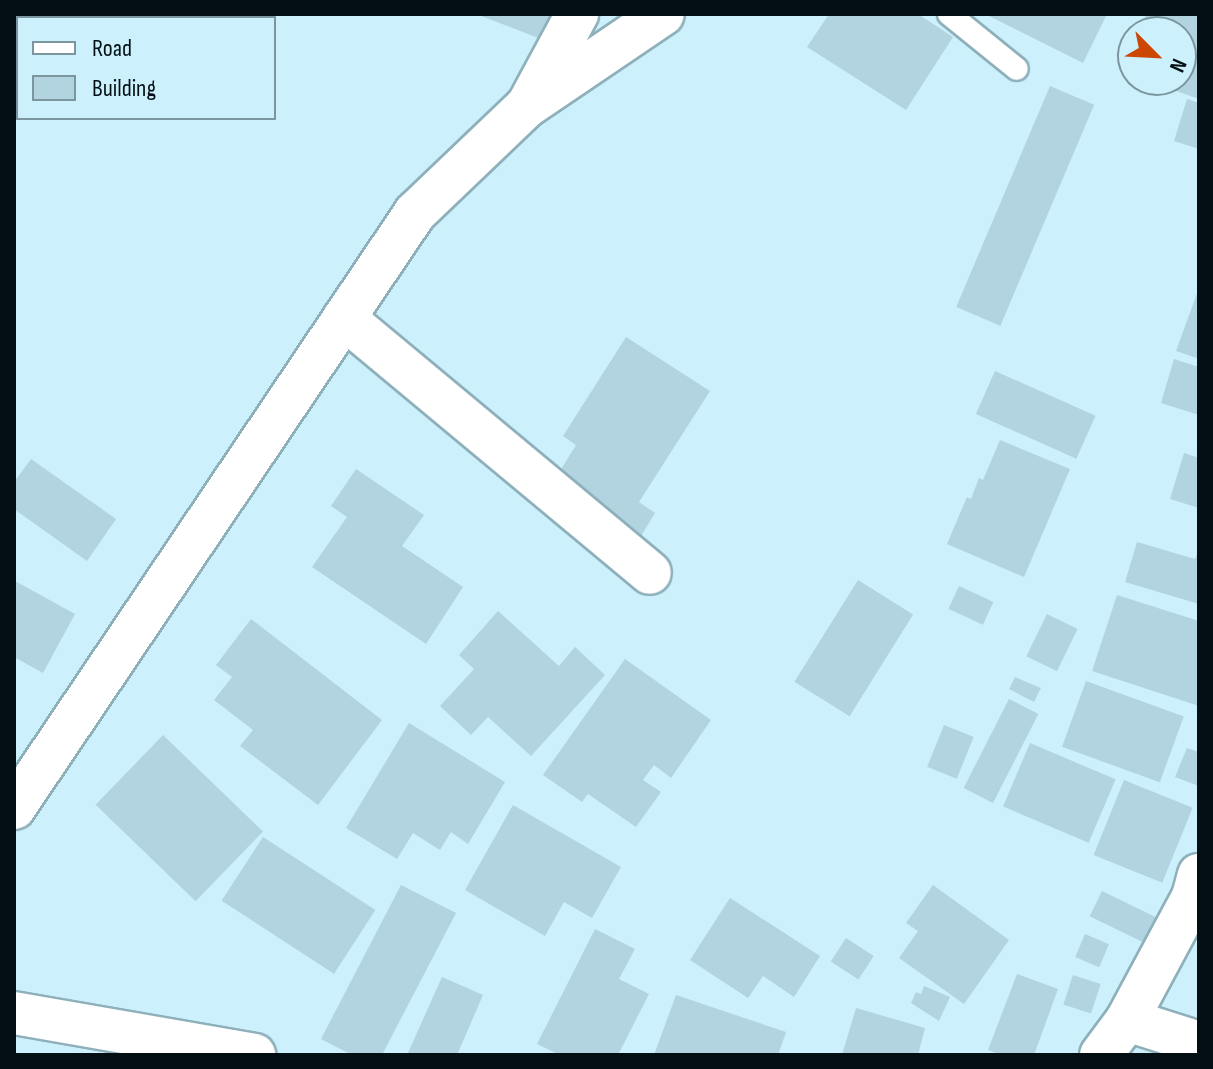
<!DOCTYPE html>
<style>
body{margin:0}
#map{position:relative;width:1213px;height:1069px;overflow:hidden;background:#ccf0fc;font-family:"Sofia Sans Condensed",sans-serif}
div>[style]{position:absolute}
.building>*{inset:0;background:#b1d4e0;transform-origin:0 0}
.roads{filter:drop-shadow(2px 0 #8eb0bb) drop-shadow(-2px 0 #8eb0bb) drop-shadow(0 2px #8eb0bb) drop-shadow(0 -2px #8eb0bb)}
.lane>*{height:22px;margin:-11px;padding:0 11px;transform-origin:11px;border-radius:11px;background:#fff}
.street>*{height:42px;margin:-21px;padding:0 21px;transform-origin:21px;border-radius:21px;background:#fff}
span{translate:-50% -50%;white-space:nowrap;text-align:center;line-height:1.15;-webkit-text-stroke:6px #ccf0fc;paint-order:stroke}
.frame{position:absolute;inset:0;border:16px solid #040f13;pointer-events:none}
.legend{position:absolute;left:16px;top:16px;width:260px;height:104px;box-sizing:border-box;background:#ccf0fc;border:2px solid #7c969f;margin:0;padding:10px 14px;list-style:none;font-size:24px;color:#040f13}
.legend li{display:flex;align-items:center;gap:16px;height:40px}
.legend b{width:40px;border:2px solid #7c969f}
.north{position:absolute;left:1117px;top:16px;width:80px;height:80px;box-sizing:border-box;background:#ccf0fc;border:2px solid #7c969f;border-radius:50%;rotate:114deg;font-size:22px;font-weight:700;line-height:32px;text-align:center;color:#040f13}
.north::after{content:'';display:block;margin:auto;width:28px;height:36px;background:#cc4706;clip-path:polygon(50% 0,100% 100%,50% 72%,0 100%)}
</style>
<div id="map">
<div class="building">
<div style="clip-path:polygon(14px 14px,68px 14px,65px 18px,18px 18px,18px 98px,14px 105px)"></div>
<div style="clip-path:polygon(476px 14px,571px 14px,559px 46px)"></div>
<div style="clip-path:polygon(829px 14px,918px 14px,953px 37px,906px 110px,807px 47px)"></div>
<div style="clip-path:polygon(985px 14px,1107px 14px,1083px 63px)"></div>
<div style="clip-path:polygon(1146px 14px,1199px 14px,1199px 99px,1145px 80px,1181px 80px,1181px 32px,1140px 32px)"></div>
<div style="left:1050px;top:86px;width:48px;height:240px;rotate:23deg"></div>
<div style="clip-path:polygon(1187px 99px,1199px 103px,1199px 149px,1174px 141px)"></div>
<div style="clip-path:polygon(1199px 288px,1199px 359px,1176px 351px)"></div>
<div style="clip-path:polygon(626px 337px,710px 391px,639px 502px,655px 513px,635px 546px,569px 504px,580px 485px,560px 471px,576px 445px,563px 436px)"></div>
<div style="clip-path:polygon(1174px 359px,1199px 367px,1199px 415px,1161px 403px)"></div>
<div style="left:995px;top:371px;width:110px;height:47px;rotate:24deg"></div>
<div style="clip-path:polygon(1000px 440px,1070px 469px,1024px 577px,947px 544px,967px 497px,971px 499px,979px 478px,983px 480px)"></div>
<div style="clip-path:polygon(1184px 453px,1199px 458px,1199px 508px,1170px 499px)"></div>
<div style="clip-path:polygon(31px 459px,116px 519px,87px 561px,14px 509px,14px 482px)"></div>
<div style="clip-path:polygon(356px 469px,424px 515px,402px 546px,463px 587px,426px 644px,312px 567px,347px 517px,331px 506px)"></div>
<div style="clip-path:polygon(1137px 542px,1195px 559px,1199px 550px,1199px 604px,1125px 582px)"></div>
<div style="left:858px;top:580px;width:65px;height:120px;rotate:32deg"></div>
<div style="clip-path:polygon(15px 581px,75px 614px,43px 673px,14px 657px)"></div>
<div style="left:959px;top:586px;width:38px;height:25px;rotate:25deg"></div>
<div style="clip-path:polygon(1117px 595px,1199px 621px,1199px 706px,1092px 671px)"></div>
<div style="clip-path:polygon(498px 611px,559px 666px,575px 647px,605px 675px,531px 756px,488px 717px,471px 735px,440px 706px,474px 669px,459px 655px)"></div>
<div style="left:1047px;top:614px;width:34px;height:47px;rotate:26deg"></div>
<div style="clip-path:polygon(251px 619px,382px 720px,318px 805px,240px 746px,253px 730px,214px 700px,232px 677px,216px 665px)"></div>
<div style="clip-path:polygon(625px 659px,711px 720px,671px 778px,654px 765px,643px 780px,661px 792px,636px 827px,588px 794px,582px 802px,543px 775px)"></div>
<div style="clip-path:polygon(1015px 677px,1041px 688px,1034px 702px,1009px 689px)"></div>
<div style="left:1086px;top:681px;width:104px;height:70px;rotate:20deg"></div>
<div style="left:1009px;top:699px;width:33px;height:100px;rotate:27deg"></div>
<div style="clip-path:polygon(409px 723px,505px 782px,468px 844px,451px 832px,440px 850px,413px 833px,397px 859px,346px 828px)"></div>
<div style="left:944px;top:725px;width:32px;height:45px;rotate:22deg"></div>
<div style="left:163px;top:735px;width:139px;height:97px;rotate:44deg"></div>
<div style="left:1030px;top:743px;width:93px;height:69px;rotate:23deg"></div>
<div style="clip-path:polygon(1187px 748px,1199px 752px,1199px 786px,1175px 777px)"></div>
<div style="left:1124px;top:780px;width:74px;height:81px;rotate:22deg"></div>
<div style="clip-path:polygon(513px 805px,621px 867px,592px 918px,564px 902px,545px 936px,465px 890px)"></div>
<div style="left:263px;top:837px;width:134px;height:76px;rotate:33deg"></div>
<div style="clip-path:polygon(401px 885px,456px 913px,382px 1055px,352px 1055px,321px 1039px)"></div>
<div style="clip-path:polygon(933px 885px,1009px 940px,964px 1004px,899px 958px,918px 931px,906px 923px)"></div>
<div style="left:1102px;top:891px;width:68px;height:28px;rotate:26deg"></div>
<div style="clip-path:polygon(730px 898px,820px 956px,794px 997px,763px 976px,748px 998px,690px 960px)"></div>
<div style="clip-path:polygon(595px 929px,635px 949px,619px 979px,649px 994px,618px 1055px,560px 1055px,537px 1044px)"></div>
<div style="left:1085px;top:934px;width:26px;height:25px;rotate:23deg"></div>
<div style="left:846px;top:938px;width:33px;height:28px;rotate:33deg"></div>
<div style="clip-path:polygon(1017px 974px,1058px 989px,1034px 1055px,1002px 1055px,988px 1050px)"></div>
<div style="left:1073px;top:975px;width:29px;height:31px;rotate:18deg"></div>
<div style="clip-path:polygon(442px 977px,483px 995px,457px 1055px,407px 1055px)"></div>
<div style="clip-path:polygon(924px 986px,950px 997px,939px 1021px,911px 1003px,916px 992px,921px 994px)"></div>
<div style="clip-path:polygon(676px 995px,786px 1032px,778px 1055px,654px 1055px)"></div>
<div style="clip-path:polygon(856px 1008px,925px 1028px,918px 1055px,842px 1055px)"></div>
</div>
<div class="roads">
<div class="lane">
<div style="left:949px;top:14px;width:87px;rotate:39deg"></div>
</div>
<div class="street">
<div style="left:530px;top:101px;width:99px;rotate:-61.6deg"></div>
<div style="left:344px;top:318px;width:398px;rotate:39.8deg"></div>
<div style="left:14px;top:808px;width:718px;rotate:-56.02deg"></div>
<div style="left:415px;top:213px;width:155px;rotate:-43.7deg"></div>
<div style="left:527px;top:106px;width:164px;rotate:-34.1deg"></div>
<div style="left:14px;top:1013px;width:244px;rotate:9.9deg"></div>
<div style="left:1127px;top:1020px;width:76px;rotate:17.7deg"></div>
<div style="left:1101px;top:1055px;width:44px;rotate:-53.4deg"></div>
<div style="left:1127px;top:1020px;width:140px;rotate:-61.8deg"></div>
<div style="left:1193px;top:897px;width:23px;rotate:-75deg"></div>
</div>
</div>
<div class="frame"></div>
<ul class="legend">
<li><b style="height:10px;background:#fff"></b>Road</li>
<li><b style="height:22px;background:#b1d4e0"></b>Building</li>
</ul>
<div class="north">N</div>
</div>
